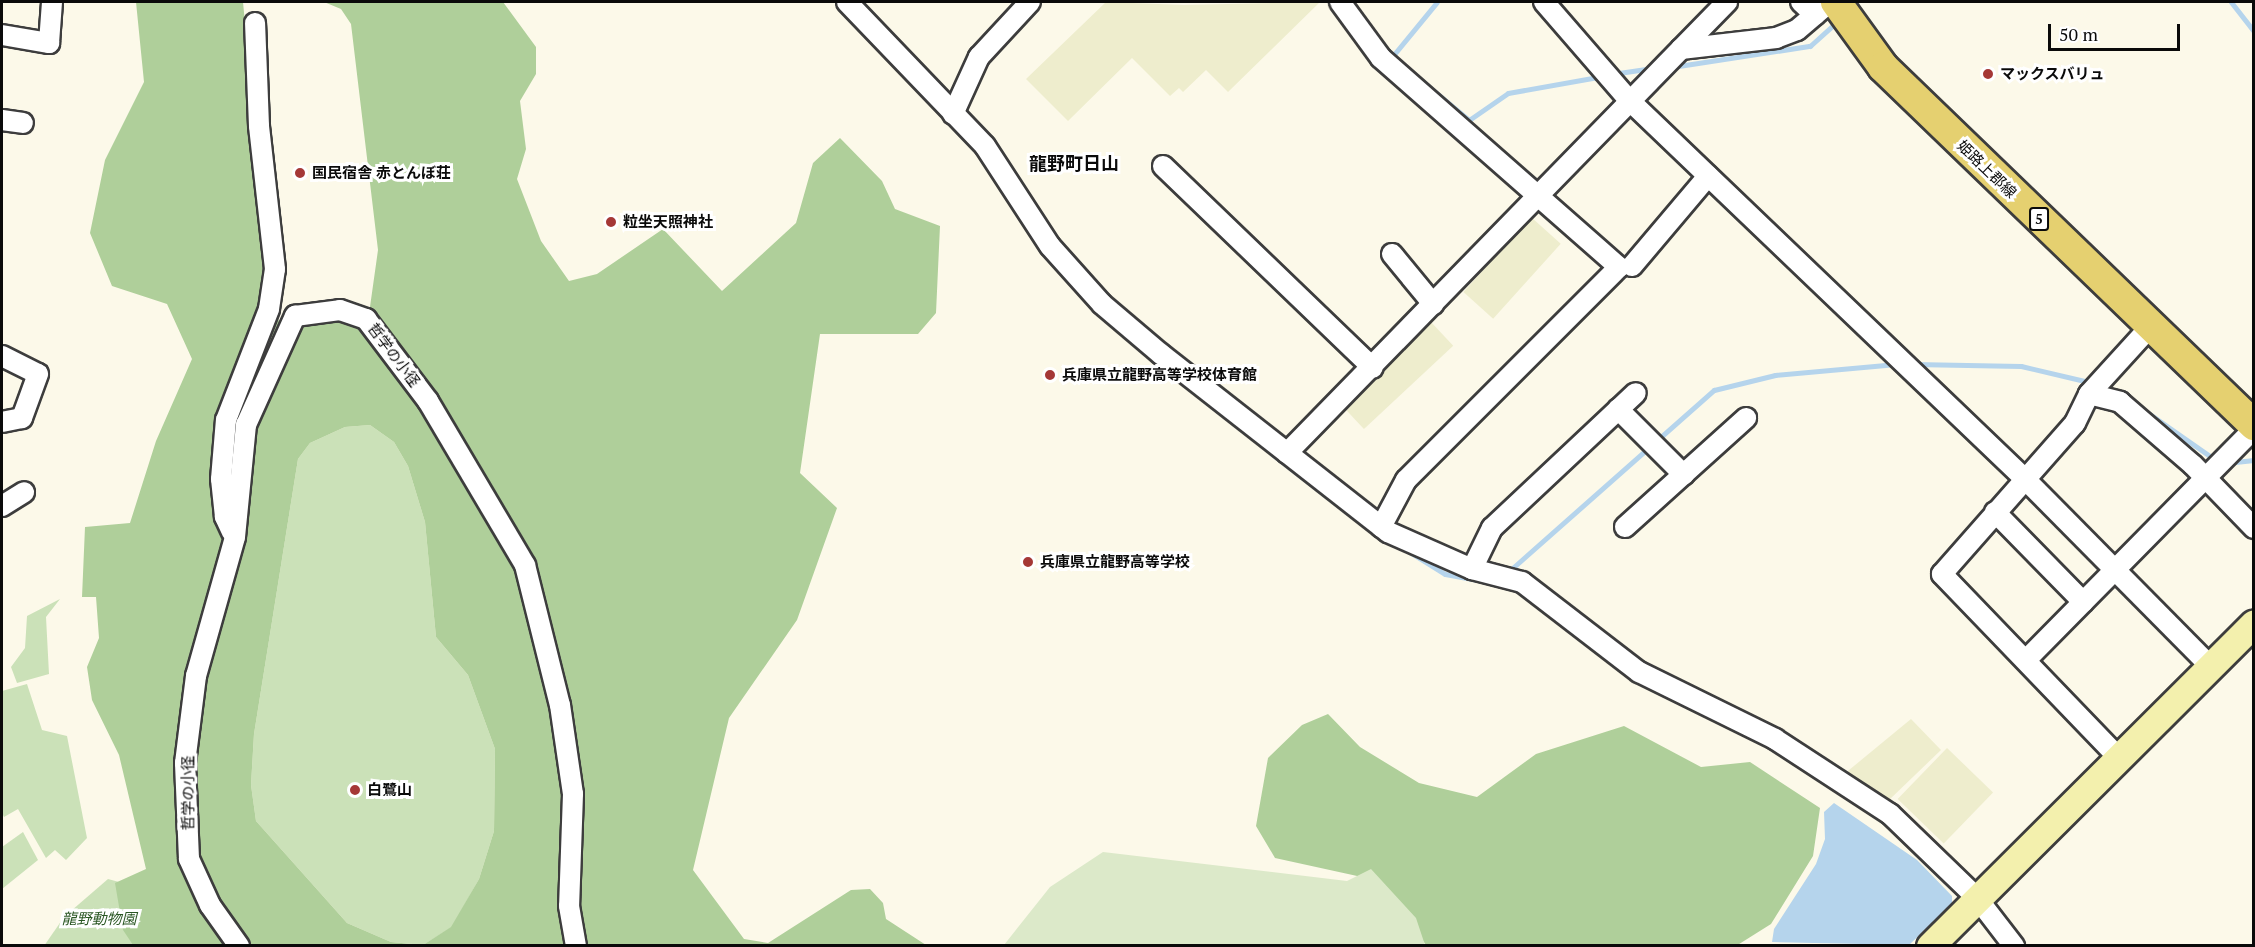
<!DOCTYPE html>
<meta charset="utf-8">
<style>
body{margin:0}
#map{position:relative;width:2255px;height:947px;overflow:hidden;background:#fcf9e9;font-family:"PT Serif","Noto Sans JP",serif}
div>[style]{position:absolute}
.farmland>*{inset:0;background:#eeedcd;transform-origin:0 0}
.green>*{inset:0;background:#cbe1b8}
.forest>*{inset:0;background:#afcf9a}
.pitch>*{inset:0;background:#dce9c9}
.water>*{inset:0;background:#b5d4ec}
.stream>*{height:5px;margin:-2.5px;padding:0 2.5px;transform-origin:2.5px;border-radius:2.5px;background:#b5d4ec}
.roads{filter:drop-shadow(2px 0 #3d3d3d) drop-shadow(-2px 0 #3d3d3d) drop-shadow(0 2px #3d3d3d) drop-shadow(0 -2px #3d3d3d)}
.street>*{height:20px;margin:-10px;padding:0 10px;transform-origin:10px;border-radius:10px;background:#fff}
.secondary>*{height:27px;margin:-13.5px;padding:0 13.5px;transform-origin:13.5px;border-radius:13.5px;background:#f3f0ad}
.primary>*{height:30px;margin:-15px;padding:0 15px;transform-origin:15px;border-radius:15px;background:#e5d070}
.dots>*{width:16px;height:16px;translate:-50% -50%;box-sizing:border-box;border:3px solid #fff;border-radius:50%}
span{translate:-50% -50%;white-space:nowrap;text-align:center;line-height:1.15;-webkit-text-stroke:6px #fff;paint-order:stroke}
.shield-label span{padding:2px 4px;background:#fff;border:2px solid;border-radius:4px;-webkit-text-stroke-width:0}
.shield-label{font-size:14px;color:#0a0a0a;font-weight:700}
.poi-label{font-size:15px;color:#0a0a0a;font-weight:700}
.left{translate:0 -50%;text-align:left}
.street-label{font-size:15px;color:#0a0a0a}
.park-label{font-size:15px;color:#2b5724;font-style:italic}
.quarter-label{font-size:18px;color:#0a0a0a;font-weight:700}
.frame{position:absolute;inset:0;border:3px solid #0a0a0a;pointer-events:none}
.scale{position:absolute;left:2048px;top:24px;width:132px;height:27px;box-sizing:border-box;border:3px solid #0a0a0a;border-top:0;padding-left:8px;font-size:18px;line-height:21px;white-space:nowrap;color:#0a0a0a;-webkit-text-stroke:4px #fff;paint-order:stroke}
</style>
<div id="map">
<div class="farmland">
<div style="clip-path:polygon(1106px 2px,1184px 5px,1320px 2px,1228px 92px,1206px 70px,1183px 92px,1179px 88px,1170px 96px,1132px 58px,1068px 121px,1026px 79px)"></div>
<div style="left:1531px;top:217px;width:40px;height:101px;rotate:42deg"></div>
<div style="left:1430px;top:321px;width:34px;height:122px;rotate:47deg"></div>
<div style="clip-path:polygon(1911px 719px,1941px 750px,1888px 801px,1843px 775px)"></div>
<div style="left:1947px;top:748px;width:64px;height:71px;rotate:44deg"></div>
</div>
<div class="green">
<div style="clip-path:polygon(370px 425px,394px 442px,408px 466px,425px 522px,436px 637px,468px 675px,495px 749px,494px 831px,479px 879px,452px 927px,423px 945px,391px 942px,347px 923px,256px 821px,251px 785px,254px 734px,298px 459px,310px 443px,345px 427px)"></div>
<div style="clip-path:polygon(60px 599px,46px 617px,49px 674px,17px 683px,11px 667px,25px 648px,27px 616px)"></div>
<div style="clip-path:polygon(27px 684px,42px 730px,67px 736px,87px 838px,66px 860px,55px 850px,46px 858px,18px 809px,4px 817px,2px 813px,2px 691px)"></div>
<div style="clip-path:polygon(23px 832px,38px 860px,2px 889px,2px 847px)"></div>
<div style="clip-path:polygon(108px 879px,119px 882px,140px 945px,44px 946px,64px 917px)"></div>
</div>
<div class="forest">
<div style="clip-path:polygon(136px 2px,243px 2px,272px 305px,279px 321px,324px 323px,358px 308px,369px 314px,378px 250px,351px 24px,341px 9px,324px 2px,503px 2px,536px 47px,536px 74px,520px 101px,526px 149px,517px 179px,541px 241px,569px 281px,597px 274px,663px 229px,722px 291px,796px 223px,813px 163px,840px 138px,882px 181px,895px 209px,940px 226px,936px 313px,918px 334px,820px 334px,800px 473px,837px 508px,797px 620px,729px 718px,693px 870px,744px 939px,768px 943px,851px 890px,870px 889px,883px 903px,886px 919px,926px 945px,423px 945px,451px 927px,479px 879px,494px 831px,495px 749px,468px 675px,436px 637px,425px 522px,408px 466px,394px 442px,370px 425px,345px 427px,310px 443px,298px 459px,254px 734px,251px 785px,256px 821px,347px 923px,391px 942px,422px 945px,133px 945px,123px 930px,115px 883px,146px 869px,119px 755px,92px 700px,87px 667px,99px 638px,96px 597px,82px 597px,85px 527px,130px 523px,156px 441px,192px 359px,167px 304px,112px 286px,90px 233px,105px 160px,144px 82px)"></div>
<div style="clip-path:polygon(1328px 714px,1360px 747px,1419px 783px,1477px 797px,1536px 754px,1624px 726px,1701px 767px,1750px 762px,1820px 808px,1813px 856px,1771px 924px,1736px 946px,1426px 945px,1380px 881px,1275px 858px,1256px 826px,1268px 758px,1302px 725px)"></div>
</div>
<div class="pitch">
<div style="clip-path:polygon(1103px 852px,1347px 881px,1371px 869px,1416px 918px,1425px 945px,1004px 945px,1050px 887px)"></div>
</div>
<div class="water">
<div style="clip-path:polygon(1834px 803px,1917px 860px,1952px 896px,1952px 904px,1909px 945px,1772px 942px,1774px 929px,1816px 864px,1825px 839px,1824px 812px)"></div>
</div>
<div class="stream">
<div style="left:2231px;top:2px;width:37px;rotate:52deg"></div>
<div style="left:1391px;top:58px;width:72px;rotate:-50.6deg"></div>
<div style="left:1672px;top:67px;width:140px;rotate:-8.7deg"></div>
<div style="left:1810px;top:46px;width:36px;rotate:-42deg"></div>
<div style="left:1411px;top:72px;width:75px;rotate:39.6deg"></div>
<div style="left:1469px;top:120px;width:47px;rotate:-34.7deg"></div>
<div style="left:1508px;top:93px;width:97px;rotate:-10.1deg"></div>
<div style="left:1612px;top:74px;width:41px;rotate:-8.3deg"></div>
<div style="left:956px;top:130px;width:39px;rotate:46deg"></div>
<div style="left:1913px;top:364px;width:108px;rotate:1.1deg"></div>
<div style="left:2021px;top:366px;width:74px;rotate:13.3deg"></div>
<div style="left:1206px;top:402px;width:48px;rotate:37.3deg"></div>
<div style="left:2141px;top:408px;width:93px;rotate:34.9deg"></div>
<div style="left:1272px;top:454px;width:101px;rotate:37.8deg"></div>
<div style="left:2226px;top:463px;width:28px;rotate:-6deg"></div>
<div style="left:1403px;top:548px;width:49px;rotate:31.8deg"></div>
<div style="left:1445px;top:574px;width:44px;rotate:10.5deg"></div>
<div style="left:1508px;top:572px;width:275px;rotate:-41.5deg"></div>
<div style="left:1714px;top:390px;width:63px;rotate:-13.8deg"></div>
<div style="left:1775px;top:375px;width:122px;rotate:-5.2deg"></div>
</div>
<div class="roads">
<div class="street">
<div style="left:847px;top:2px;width:199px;rotate:46.2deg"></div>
<div style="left:985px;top:146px;width:119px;rotate:57deg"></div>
<div style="left:1050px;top:246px;width:78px;rotate:48.1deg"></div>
<div style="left:1102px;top:304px;width:77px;rotate:40.3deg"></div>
<div style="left:1161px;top:354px;width:288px;rotate:38.1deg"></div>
<div style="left:1388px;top:532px;width:92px;rotate:23.8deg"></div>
<div style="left:1472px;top:569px;width:52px;rotate:14.6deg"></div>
<div style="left:1522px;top:582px;width:148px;rotate:37.6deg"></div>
<div style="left:1639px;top:672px;width:152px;rotate:26.2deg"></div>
<div style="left:1775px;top:739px;width:137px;rotate:33.1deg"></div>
<div style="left:1890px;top:814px;width:121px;rotate:44deg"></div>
<div style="left:1977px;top:898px;width:61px;rotate:52.4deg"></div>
<div style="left:1340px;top:2px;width:69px;rotate:53.8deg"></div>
<div style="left:1381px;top:58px;width:317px;rotate:41.3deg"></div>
<div style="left:1619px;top:267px;width:301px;rotate:135deg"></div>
<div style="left:1406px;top:480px;width:53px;rotate:118deg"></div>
<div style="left:1544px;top:2px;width:130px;rotate:49.1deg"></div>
<div style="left:1629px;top:100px;width:547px;rotate:43.74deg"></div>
<div style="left:2024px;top:478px;width:263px;rotate:45.3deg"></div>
<div style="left:1801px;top:2px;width:19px;rotate:43deg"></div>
<div style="left:2px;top:35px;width:48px;rotate:9.7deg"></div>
<div style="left:49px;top:43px;width:41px;rotate:-85.8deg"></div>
<div style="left:1681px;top:49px;width:66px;rotate:-45.6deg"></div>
<div style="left:953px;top:114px;width:63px;rotate:-65.5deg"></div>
<div style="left:979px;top:57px;width:75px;rotate:-47.2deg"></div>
<div style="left:2px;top:120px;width:21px;rotate:8deg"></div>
<div style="left:1163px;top:166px;width:291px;rotate:43.9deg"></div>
<div style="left:1392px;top:254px;width:65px;rotate:50.6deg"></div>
<div style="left:1632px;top:266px;width:118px;rotate:-49.8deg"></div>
<div style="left:2px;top:356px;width:40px;rotate:26.6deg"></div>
<div style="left:38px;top:374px;width:47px;rotate:110deg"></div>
<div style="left:22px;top:418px;width:20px;rotate:169deg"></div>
<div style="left:2089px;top:394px;width:32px;rotate:14deg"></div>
<div style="left:2120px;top:402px;width:96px;rotate:40.8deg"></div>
<div style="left:2193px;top:465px;width:88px;rotate:45.9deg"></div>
<div style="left:1618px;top:409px;width:93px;rotate:45deg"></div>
<div style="left:1287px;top:453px;width:564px;rotate:-45.72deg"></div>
<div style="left:1681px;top:49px;width:96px;rotate:-6.6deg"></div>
<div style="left:1776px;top:38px;width:22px;rotate:-21deg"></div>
<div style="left:1797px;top:30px;width:43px;rotate:-40.3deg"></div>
<div style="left:2px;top:506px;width:26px;rotate:-32deg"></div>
<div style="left:1995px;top:512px;width:126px;rotate:45.6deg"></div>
<div style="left:1625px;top:527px;width:163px;rotate:-42deg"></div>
<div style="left:232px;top:532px;width:17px;rotate:-115deg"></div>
<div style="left:225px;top:517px;width:38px;rotate:-96deg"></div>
<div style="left:221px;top:479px;width:59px;rotate:-85.2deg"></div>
<div style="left:226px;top:420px;width:119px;rotate:-68.8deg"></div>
<div style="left:269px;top:309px;width:40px;rotate:-81.5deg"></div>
<div style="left:275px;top:269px;width:144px;rotate:-96.4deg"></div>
<div style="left:259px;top:126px;width:103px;rotate:-92.2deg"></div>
<div style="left:1472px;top:569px;width:46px;rotate:-64deg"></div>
<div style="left:1492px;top:528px;width:197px;rotate:-43.2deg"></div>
<div style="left:2027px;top:659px;width:323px;rotate:-45.4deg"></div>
<div style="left:2118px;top:757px;width:254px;rotate:-133.9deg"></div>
<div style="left:1942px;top:574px;width:201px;rotate:-48.6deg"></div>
<div style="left:2075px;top:423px;width:32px;rotate:-64deg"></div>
<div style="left:2089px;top:394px;width:91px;rotate:-47.7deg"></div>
<div style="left:239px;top:946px;width:50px;rotate:-125.3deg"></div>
<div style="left:210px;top:905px;width:51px;rotate:-114.5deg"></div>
<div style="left:189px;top:859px;width:96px;rotate:-92.4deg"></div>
<div style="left:185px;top:763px;width:88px;rotate:-82.8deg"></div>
<div style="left:196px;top:676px;width:144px;rotate:-74.3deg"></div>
<div style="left:235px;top:537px;width:113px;rotate:-84.4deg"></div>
<div style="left:246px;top:425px;width:120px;rotate:-65.8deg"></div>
<div style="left:295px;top:316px;width:45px;rotate:-7.6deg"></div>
<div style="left:340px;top:310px;width:28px;rotate:19deg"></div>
<div style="left:366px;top:319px;width:103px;rotate:52.9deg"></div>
<div style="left:428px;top:401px;width:191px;rotate:59.4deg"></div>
<div style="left:525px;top:565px;width:144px;rotate:76deg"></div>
<div style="left:560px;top:705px;width:90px;rotate:81.7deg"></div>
<div style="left:573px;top:794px;width:112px;rotate:92deg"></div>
<div style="left:569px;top:906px;width:41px;rotate:80.1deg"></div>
</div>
<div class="secondary">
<div style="left:1930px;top:946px;width:457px;rotate:-44.9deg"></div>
</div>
<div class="primary">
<div style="left:1836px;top:2px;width:80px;rotate:54.1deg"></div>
<div style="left:1883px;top:67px;width:516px;rotate:43.98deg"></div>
</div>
</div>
<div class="dots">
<div style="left:1988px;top:74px;background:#a53836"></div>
<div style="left:300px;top:173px;background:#a53836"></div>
<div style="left:611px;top:222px;background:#a53836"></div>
<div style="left:1050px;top:375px;background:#a53836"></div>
<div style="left:1028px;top:562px;background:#a53836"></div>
<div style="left:355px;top:790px;background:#a53836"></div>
</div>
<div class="shield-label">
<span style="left:2039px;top:219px">5</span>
</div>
<div class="poi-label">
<span class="left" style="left:2000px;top:74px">マックスバリュ</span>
<span class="left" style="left:312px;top:173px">国民宿舎 赤とんぼ荘</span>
<span class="left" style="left:623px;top:222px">粒坐天照神社</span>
<span class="left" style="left:1062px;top:375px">兵庫県立龍野高等学校体育館</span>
<span class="left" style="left:1040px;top:562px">兵庫県立龍野高等学校</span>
<span class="left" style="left:367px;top:790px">白鷺山</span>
</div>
<div class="street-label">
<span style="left:1987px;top:169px;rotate:44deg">姫路上郡線</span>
<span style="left:394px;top:355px;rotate:53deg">哲学の小径</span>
<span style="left:188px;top:793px;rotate:-90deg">哲学の小径</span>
</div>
<div class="park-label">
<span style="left:99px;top:919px">龍野動物園</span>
</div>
<div class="quarter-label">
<span style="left:1074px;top:163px">龍野町日山</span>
</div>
<div class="frame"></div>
<div class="scale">50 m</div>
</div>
